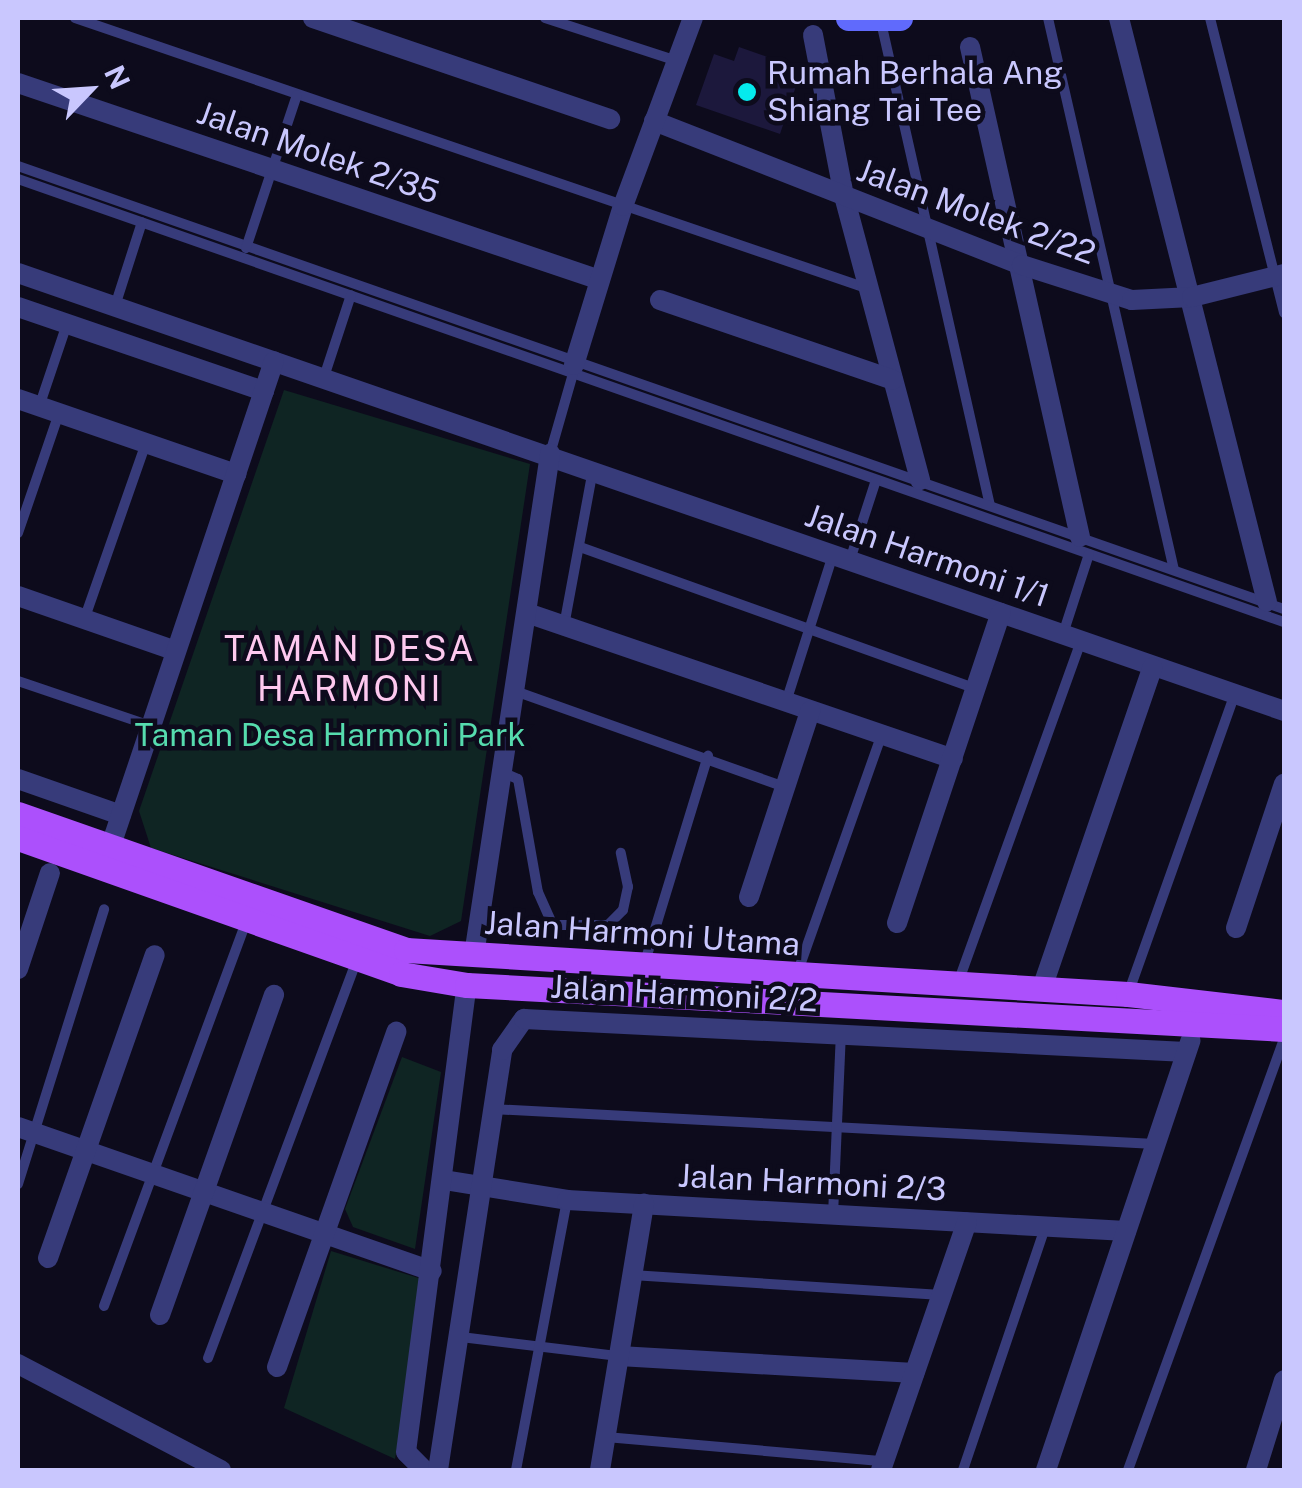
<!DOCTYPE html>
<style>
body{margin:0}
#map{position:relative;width:1302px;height:1488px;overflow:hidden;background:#0d0b1c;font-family:"Public Sans",sans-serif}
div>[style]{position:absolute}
.green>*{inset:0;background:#0f2523}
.building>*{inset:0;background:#1c183c}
.lane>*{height:10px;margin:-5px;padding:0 5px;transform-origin:5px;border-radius:5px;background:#373b7a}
.street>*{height:20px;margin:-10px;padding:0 10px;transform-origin:10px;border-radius:10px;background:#373b7a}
.secondary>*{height:25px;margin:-12.5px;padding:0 12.5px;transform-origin:12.5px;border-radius:12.5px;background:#606afc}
.primary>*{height:25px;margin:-12.5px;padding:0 12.5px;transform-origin:12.5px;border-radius:12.5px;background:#ac50fc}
.dots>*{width:28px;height:28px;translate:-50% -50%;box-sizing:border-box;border:5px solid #0d0b1c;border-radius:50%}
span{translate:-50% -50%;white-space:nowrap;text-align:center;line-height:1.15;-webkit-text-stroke:9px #0d0b1c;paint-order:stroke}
.poi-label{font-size:32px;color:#c9c7fe}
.left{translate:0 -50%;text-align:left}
.street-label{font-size:32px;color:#c9c7fe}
.park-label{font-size:32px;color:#56dbae}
.neighbourhood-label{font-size:35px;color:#fec9ef;letter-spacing:2.5px}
.frame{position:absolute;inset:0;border:20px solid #c9c7fe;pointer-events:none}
.north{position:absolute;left:40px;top:40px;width:100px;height:100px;-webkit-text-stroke:8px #0d0b1c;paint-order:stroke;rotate:65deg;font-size:28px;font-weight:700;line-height:40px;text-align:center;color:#c9c7fe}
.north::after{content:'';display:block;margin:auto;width:35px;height:45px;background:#c9c7fe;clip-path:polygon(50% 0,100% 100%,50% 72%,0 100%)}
</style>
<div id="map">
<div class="green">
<div style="clip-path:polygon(284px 390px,530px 464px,461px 921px,430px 936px,151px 848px,139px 811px)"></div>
<div style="clip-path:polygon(402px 1057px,441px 1072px,415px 1249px,353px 1227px,345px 1209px)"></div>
<div style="clip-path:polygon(331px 1251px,425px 1280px,395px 1459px,284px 1408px)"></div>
</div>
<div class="building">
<div style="clip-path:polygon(739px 47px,782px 62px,779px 73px,798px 80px,780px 134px,696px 105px,714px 54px,734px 61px)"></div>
</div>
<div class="lane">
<div style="left:75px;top:18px;width:839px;rotate:18.85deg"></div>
<div style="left:545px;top:18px;width:139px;rotate:18deg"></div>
<div style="left:1048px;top:18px;width:566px;rotate:77.14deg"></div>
<div style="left:1210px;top:18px;width:304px;rotate:75.9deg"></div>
<div style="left:881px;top:22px;width:495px;rotate:77.3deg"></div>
<div style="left:18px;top:166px;width:1341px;rotate:19.29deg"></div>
<div style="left:18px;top:179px;width:1341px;rotate:19.29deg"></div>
<div style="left:246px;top:248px;width:161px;rotate:-71.6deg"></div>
<div style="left:115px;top:306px;width:88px;rotate:-72.2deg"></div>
<div style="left:324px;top:377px;width:86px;rotate:-71.8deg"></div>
<div style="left:39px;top:407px;width:88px;rotate:-71.4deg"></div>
<div style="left:550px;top:454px;width:83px;rotate:-74deg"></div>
<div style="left:18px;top:533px;width:127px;rotate:-71.1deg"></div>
<div style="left:580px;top:547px;width:422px;rotate:19.7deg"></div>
<div style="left:850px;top:560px;width:84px;rotate:-72deg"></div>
<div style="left:84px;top:620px;width:188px;rotate:-70.7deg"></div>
<div style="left:564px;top:626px;width:159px;rotate:-79.5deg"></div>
<div style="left:1063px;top:634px;width:84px;rotate:-72deg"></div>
<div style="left:18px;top:681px;width:140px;rotate:18.7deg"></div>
<div style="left:515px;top:691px;width:287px;rotate:19.6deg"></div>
<div style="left:786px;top:702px;width:154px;rotate:-72.3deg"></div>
<div style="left:502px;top:772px;width:17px;rotate:24deg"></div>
<div style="left:518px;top:779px;width:115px;rotate:80deg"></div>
<div style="left:538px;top:892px;width:36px;rotate:66deg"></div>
<div style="left:553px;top:925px;width:55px"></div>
<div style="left:608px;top:925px;width:21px;rotate:-45deg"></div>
<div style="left:623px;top:910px;width:24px;rotate:-78deg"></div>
<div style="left:628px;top:887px;width:35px;rotate:-102deg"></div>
<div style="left:644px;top:965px;width:219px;rotate:-73deg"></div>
<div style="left:798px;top:971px;width:249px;rotate:-70.5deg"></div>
<div style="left:959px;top:980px;width:359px;rotate:-70.2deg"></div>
<div style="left:1128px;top:994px;width:319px;rotate:-70.4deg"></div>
<div style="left:492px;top:1109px;width:664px;rotate:3.02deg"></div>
<div style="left:18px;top:1184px;width:288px;rotate:-72.6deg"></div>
<div style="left:833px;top:1215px;width:182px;rotate:-87.5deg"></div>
<div style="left:632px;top:1275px;width:310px;rotate:3.7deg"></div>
<div style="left:104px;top:1306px;width:409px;rotate:-69.7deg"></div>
<div style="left:461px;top:1337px;width:159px;rotate:6.9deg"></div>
<div style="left:208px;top:1358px;width:425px;rotate:-69.5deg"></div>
<div style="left:606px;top:1437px;width:278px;rotate:5deg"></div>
<div style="left:516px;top:1470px;width:274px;rotate:-79.3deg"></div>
<div style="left:963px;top:1470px;width:256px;rotate:-71.3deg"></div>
<div style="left:1128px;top:1470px;width:457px;rotate:-70.1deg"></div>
</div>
<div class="street">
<div style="left:313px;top:18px;width:314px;rotate:18.8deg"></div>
<div style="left:1119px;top:18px;width:602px;rotate:75.78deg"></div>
<div style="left:813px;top:35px;width:164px;rotate:79.1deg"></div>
<div style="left:844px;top:196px;width:294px;rotate:75deg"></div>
<div style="left:970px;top:47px;width:502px;rotate:77.35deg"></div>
<div style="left:18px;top:83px;width:614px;rotate:18.7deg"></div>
<div style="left:654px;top:121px;width:395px;rotate:21.4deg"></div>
<div style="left:1022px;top:265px;width:115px;rotate:17.7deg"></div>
<div style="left:1132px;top:300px;width:60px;rotate:-2.9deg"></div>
<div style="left:1192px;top:297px;width:95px;rotate:-14deg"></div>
<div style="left:18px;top:273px;width:1340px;rotate:19.08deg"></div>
<div style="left:660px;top:300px;width:246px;rotate:18.9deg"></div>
<div style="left:18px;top:307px;width:260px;rotate:18.9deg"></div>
<div style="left:574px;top:365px;width:166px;rotate:-72.9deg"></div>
<div style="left:623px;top:206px;width:201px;rotate:-69.6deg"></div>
<div style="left:18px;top:399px;width:231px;rotate:19deg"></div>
<div style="left:18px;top:596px;width:167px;rotate:19.2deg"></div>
<div style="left:527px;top:613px;width:450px;rotate:18.9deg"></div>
<div style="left:18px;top:779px;width:109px;rotate:19.3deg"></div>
<div style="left:107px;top:857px;width:523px;rotate:-71.39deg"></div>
<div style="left:749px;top:897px;width:196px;rotate:-71.8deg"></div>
<div style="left:897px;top:923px;width:327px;rotate:-71.5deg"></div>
<div style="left:1236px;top:928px;width:152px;rotate:-71.6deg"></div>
<div style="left:474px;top:955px;width:507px;rotate:-81.37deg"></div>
<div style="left:18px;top:969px;width:101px;rotate:-71.6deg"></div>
<div style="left:1041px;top:991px;width:342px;rotate:-71deg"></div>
<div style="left:18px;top:1127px;width:438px;rotate:19.2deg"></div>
<div style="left:444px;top:1180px;width:125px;rotate:9.2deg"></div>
<div style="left:567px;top:1200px;width:560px;rotate:3.17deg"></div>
<div style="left:48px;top:1258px;width:321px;rotate:-70.6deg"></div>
<div style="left:160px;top:1315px;width:340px;rotate:-70.4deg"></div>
<div style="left:619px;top:1356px;width:296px;rotate:3.3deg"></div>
<div style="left:18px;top:1364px;width:229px;rotate:27.6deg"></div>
<div style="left:277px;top:1367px;width:356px;rotate:-70.4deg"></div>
<div style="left:424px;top:1470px;width:25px;rotate:-135deg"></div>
<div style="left:406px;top:1452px;width:471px;rotate:-82.6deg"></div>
<div style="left:438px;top:1470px;width:425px;rotate:-81.3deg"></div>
<div style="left:502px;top:1050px;width:38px;rotate:-55deg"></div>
<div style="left:524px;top:1019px;width:663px;rotate:2.85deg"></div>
<div style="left:600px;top:1470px;width:270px;rotate:-80.6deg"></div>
<div style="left:881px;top:1470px;width:262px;rotate:-70.9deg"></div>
<div style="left:1046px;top:1470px;width:453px;rotate:-71.4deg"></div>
<div style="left:1256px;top:1470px;width:94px;rotate:-72.7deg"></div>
</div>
<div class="secondary">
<div style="left:848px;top:18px;width:52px"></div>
</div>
<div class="primary">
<div style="left:18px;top:814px;width:411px;rotate:19.3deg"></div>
<div style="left:406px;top:950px;width:723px;rotate:3.49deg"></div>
<div style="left:1128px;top:994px;width:157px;rotate:6.6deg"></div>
<div style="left:18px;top:838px;width:406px;rotate:19.5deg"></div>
<div style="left:401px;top:974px;width:67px;rotate:9.5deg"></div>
<div style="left:467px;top:985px;width:818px;rotate:3.08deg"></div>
</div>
<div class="dots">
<div style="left:747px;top:92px;background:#05eaed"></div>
</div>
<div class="poi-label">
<span class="left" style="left:767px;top:92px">Rumah Berhala Ang<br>Shiang Tai Tee</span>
</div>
<div class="street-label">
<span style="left:318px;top:153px;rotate:19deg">Jalan Molek 2/35</span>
<span style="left:976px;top:212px;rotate:20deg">Jalan Molek 2/22</span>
<span style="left:927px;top:556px;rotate:19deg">Jalan Harmoni 1/1</span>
<span style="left:642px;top:934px;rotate:4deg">Jalan Harmoni Utama</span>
<span style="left:684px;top:994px;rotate:3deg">Jalan Harmoni 2/2</span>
<span style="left:812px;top:1183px;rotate:3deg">Jalan Harmoni 2/3</span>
</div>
<div class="park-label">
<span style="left:330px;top:735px">Taman Desa Harmoni Park</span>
</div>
<div class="neighbourhood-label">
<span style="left:350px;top:669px">TAMAN DESA<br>HARMONI</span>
</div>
<div class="frame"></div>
<div class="north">N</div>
</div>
